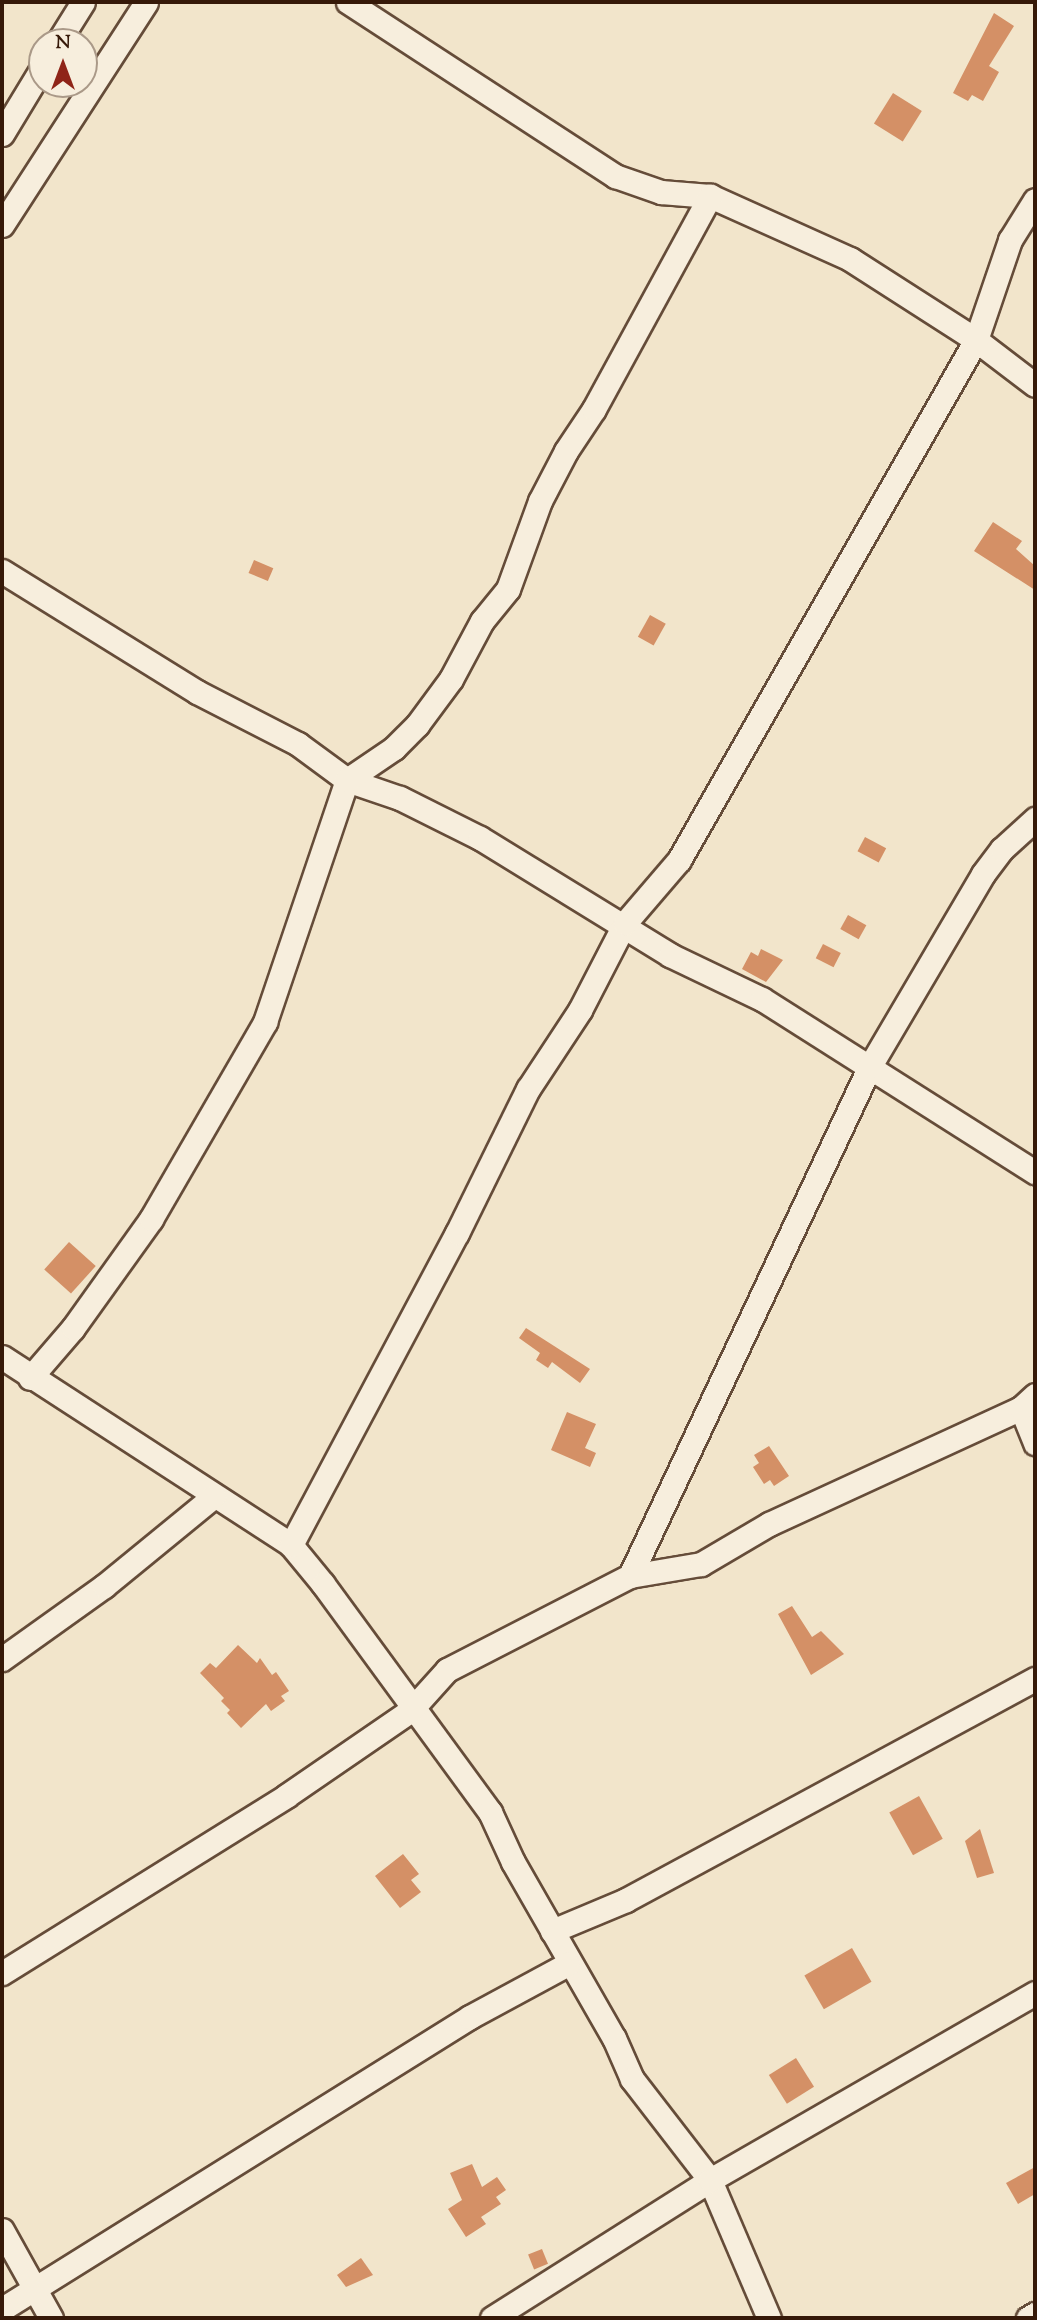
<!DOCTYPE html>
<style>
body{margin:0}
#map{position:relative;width:1037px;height:2320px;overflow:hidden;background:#f2e5cb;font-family:"Sorts Mill Goudy",serif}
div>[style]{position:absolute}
.building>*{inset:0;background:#d49066;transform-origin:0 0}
.roads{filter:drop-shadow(2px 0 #654c39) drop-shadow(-2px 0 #654c39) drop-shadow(0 2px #654c39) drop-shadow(0 -2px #654c39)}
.minor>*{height:23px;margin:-11.5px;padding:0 11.5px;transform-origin:11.5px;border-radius:11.5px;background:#f7eedd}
span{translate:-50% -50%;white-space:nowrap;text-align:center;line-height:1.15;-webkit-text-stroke:5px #f7eedd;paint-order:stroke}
.frame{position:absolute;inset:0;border:4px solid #361908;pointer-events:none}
.north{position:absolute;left:28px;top:28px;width:70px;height:70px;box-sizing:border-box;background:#f7eedd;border:2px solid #a98;border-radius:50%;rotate:0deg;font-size:19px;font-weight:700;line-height:28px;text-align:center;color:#361908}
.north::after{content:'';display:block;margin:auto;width:24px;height:32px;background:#8f2418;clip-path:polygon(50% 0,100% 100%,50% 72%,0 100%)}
</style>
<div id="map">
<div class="building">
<div style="clip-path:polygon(994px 13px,1014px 26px,989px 66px,999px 72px,983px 101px,972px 95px,968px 101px,953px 93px)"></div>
<div style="left:893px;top:93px;width:34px;height:36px;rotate:32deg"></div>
<div style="clip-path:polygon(993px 522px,1022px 541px,1016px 549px,1035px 566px,1035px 590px,974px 551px)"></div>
<div style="left:254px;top:560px;width:21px;height:14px;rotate:23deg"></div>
<div style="left:650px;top:615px;width:18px;height:25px;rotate:29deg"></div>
<div style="left:865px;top:837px;width:24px;height:16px;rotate:28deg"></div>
<div style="left:848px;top:915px;width:21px;height:16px;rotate:29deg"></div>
<div style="left:823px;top:944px;width:20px;height:16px;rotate:27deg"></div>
<div style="clip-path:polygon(761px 949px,783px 960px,766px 982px,742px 969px,751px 952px,758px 956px)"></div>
<div style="left:69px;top:1242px;width:36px;height:37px;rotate:42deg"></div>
<div style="clip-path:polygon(526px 1328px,590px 1369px,580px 1383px,552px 1362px,548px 1368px,536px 1360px,540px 1353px,519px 1338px)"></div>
<div style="clip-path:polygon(567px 1412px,596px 1424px,585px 1448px,596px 1453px,590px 1467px,551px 1450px)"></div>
<div style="clip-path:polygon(769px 1446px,789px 1476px,774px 1486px,770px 1480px,764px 1484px,753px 1467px,759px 1463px,754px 1455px)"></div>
<div style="clip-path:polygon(792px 1606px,812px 1637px,821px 1631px,844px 1654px,811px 1675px,778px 1614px)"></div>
<div style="clip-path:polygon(238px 1645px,257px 1663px,260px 1658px,272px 1675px,276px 1672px,289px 1691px,281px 1696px,285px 1701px,271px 1711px,266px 1704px,241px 1728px,227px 1713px,230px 1710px,221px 1701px,224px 1698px,200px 1673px,210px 1663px,216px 1668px)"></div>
<div style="left:919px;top:1796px;width:49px;height:34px;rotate:61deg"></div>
<div style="clip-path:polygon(980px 1829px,994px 1873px,977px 1878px,965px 1841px)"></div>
<div style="clip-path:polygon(403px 1854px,419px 1874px,411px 1880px,421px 1892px,400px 1908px,375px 1876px)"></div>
<div style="left:852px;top:1948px;width:39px;height:55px;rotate:60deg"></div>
<div style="left:796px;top:2058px;width:34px;height:32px;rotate:58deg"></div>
<div style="clip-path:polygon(472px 2164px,482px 2187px,497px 2177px,506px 2190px,496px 2197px,501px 2204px,481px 2217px,486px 2224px,466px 2237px,448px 2209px,462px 2200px,450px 2173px)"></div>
<div style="clip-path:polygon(1035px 2167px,1035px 2194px,1018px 2204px,1006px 2183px)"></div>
<div style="left:542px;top:2249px;width:16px;height:15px;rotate:68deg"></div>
<div style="clip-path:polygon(361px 2258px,373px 2275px,346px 2287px,337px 2275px)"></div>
</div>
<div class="roads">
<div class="minor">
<div style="left:348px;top:2px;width:319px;rotate:33.1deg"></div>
<div style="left:615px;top:176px;width:49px;rotate:19.2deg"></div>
<div style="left:661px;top:192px;width:49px;rotate:4.7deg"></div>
<div style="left:710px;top:196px;width:154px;rotate:24.2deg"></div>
<div style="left:850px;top:259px;width:150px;rotate:32.7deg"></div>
<div style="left:976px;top:340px;width:74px;rotate:37.3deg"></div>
<div style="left:58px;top:42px;width:47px;rotate:-58deg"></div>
<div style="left:2px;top:134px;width:77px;rotate:-58.8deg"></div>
<div style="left:2px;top:225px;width:265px;rotate:-57.1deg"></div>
<div style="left:2px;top:571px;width:229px;rotate:31.8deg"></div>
<div style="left:197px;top:692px;width:114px;rotate:27.2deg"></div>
<div style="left:298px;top:744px;width:61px;rotate:36.3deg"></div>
<div style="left:347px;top:780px;width:56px;rotate:18.8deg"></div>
<div style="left:400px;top:798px;width:89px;rotate:26.6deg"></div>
<div style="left:480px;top:838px;width:223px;rotate:31.6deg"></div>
<div style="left:670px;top:955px;width:102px;rotate:25.6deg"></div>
<div style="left:762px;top:999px;width:323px;rotate:32.4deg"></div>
<div style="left:2px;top:1357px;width:345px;rotate:33deg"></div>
<div style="left:291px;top:1545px;width:50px;rotate:50.6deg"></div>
<div style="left:323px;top:1584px;width:283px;rotate:53.8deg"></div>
<div style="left:490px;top:1812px;width:55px;rotate:65.3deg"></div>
<div style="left:513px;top:1862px;width:203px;rotate:60.2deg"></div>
<div style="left:614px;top:2038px;width:45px;rotate:66.3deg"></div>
<div style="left:632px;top:2079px;width:128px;rotate:52.3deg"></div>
<div style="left:710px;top:2180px;width:150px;rotate:66.9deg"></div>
<div style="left:30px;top:1378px;width:66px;rotate:-49.3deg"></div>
<div style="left:73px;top:1328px;width:134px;rotate:-54.4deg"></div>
<div style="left:151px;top:1219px;width:228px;rotate:-59.9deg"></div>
<div style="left:265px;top:1022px;width:256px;rotate:-71.3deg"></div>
<div style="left:347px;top:780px;width:57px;rotate:-34.2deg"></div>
<div style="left:394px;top:748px;width:33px;rotate:-45deg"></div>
<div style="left:417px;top:725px;width:57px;rotate:-53.5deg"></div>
<div style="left:451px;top:679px;width:66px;rotate:-61.9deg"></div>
<div style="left:482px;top:621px;width:41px;rotate:-50.9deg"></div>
<div style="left:508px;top:589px;width:94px;rotate:-70deg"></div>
<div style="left:540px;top:501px;width:56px;rotate:-62.5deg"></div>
<div style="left:566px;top:451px;width:50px;rotate:-56.3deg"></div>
<div style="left:594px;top:409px;width:243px;rotate:-61.4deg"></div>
<div style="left:1021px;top:1408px;width:38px;rotate:68deg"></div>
<div style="left:291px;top:1545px;width:353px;rotate:-62deg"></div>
<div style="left:457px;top:1233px;width:161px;rotate:-63.8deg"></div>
<div style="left:528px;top:1089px;width:95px;rotate:-56.6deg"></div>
<div style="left:580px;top:1010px;width:98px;rotate:-62.7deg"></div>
<div style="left:625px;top:923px;width:83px;rotate:-49.4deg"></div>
<div style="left:679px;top:860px;width:599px;rotate:-60.27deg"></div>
<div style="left:976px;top:340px;width:106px;rotate:-71.2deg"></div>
<div style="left:1010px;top:240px;width:47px;rotate:-58deg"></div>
<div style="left:630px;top:1576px;width:564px;rotate:-64.8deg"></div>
<div style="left:870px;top:1066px;width:223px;rotate:-59.5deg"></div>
<div style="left:983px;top:874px;width:31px;rotate:-53deg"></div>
<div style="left:1002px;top:849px;width:45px;rotate:-42.3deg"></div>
<div style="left:2px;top:1659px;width:125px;rotate:-35.6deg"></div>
<div style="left:104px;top:1586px;width:142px;rotate:-39.3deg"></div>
<div style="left:552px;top:1931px;width:80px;rotate:-22.7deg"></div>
<div style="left:626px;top:1900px;width:465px;rotate:-28.4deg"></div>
<div style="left:2px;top:1973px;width:335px;rotate:-31.9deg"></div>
<div style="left:286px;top:1796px;width:152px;rotate:-34.5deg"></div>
<div style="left:411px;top:1710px;width:54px;rotate:-48deg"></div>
<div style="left:447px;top:1670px;width:206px;rotate:-27.2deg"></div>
<div style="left:630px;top:1576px;width:72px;rotate:-9.6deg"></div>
<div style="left:701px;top:1564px;width:79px;rotate:-30.5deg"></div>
<div style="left:769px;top:1524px;width:277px;rotate:-24.7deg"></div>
<div style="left:1021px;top:1408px;width:19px;rotate:-43deg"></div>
<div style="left:2px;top:2230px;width:101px;rotate:60.9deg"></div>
<div style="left:2px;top:2309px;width:552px;rotate:-31.96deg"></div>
<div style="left:470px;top:2017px;width:111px;rotate:-28.4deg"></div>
<div style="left:492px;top:2318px;width:258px;rotate:-32.3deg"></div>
<div style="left:710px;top:2180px;width:375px;rotate:-29.9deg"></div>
<div style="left:1028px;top:2318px;width:8px;rotate:-30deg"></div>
</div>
</div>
<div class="frame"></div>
<div class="north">N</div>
</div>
